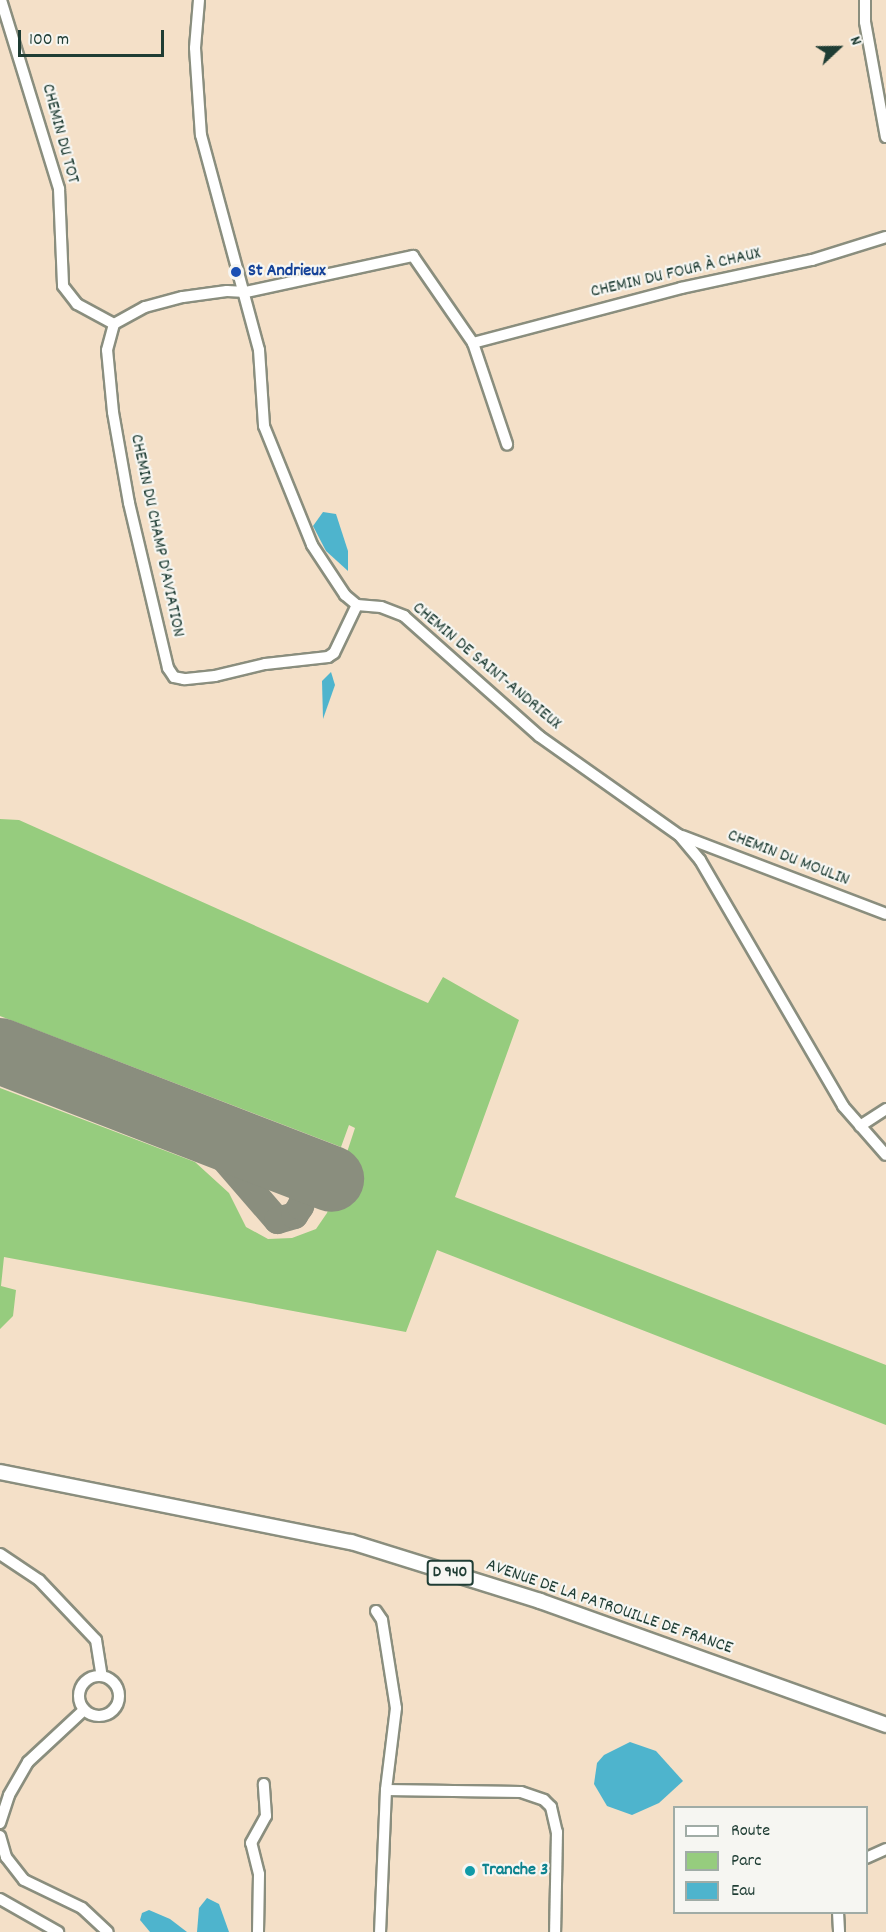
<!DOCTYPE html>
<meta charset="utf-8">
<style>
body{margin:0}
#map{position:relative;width:886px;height:1932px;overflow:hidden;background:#f4e0c8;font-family:Dekko,sans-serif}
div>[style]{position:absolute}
.green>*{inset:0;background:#96cc7e}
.water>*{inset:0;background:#4eb4cd}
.taxiway>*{height:27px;margin:-13.5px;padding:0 13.5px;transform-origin:13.5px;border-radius:13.5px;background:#8a8e7e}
.runway>*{height:66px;margin:-33px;padding:0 33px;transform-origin:33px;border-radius:33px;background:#8a8e7e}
.roads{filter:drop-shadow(2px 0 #8a8e7e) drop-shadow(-2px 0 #8a8e7e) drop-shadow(0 2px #8a8e7e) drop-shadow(0 -2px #8a8e7e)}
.minor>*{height:10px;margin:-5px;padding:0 5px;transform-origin:5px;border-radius:5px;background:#fff}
.minor>.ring{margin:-5px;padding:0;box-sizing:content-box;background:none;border:10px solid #fff;border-radius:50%}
.major>*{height:14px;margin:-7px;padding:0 7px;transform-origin:7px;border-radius:7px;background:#fff}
.dots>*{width:16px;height:16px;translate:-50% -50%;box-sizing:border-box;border:3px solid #f6f6f2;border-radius:50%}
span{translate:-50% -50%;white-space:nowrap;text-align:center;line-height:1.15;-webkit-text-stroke:4.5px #f6f6f2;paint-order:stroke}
.shield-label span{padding:2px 4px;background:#f6f6f2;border:2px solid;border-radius:4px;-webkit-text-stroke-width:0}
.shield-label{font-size:16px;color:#1f3d34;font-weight:700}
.street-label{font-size:18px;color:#1f3d34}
.transit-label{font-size:18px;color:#164399;font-weight:700}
.left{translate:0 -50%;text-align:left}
.culture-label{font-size:18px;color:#0d838f;font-weight:700}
.legend{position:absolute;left:673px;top:1806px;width:195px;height:108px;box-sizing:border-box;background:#f6f6f2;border:2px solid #a0aca6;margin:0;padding:8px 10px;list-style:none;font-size:18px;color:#1f3d34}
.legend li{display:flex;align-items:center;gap:12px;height:30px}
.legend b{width:30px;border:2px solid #a0aca6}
.north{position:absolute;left:808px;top:18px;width:60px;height:60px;-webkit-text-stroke:4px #f6f6f2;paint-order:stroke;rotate:68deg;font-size:16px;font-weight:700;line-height:24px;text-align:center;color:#1f3d34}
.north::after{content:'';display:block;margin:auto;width:21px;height:27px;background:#1f3d34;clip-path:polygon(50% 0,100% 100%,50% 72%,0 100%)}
.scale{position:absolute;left:18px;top:30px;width:146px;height:27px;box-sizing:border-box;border:3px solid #1f3d34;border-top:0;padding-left:8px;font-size:18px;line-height:21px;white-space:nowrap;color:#1f3d34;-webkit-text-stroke:4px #f6f6f2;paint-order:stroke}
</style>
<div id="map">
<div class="green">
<div style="clip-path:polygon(0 819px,19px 820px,428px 1003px,443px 977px,519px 1020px,455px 1197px,886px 1365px,886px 1425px,437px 1250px,406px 1332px,4px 1257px,1px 1286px,16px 1290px,13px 1316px,0 1329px,0 1088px,195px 1162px,229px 1193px,246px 1227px,268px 1239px,292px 1238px,316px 1229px,327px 1213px,355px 1128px,349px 1125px,341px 1147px,0 1016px)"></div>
</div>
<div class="water">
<div style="clip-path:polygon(323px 512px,336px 514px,348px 551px,348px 571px,326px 551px,313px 526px)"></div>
<div style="clip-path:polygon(331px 672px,335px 685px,323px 719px,322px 681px)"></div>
<div style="clip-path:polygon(630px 1742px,656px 1751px,683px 1781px,659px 1803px,632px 1815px,607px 1806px,594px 1784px,597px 1763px,604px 1755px)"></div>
<div style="clip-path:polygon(207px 1898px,219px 1904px,229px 1932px,197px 1932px,199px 1908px)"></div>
<div style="clip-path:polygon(149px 1910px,170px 1919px,187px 1932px,150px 1932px,140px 1920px,142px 1913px)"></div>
</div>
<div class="taxiway">
<div style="left:188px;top:1124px;width:21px;rotate:37deg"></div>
<div style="left:205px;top:1137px;width:110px;rotate:49.1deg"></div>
<div style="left:277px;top:1220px;width:18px;rotate:-16deg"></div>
<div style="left:294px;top:1215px;width:11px;rotate:-56deg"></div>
<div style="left:300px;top:1206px;width:23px;rotate:-70deg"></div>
<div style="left:308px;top:1184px;width:8px;rotate:-97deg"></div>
<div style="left:307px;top:1176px;width:12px;rotate:-132deg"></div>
</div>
<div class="runway">
<div style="left:0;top:1051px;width:355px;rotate:21.1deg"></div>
</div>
<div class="roads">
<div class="minor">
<div style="left:1px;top:0;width:198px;rotate:72.9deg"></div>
<div style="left:59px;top:189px;width:97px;rotate:87.6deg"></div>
<div style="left:63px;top:286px;width:23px;rotate:52deg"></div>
<div style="left:77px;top:304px;width:42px;rotate:28.4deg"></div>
<div style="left:199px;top:0;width:48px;rotate:94.8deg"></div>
<div style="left:195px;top:48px;width:87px;rotate:86.1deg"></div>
<div style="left:201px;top:135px;width:223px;rotate:74.9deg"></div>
<div style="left:259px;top:350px;width:76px;rotate:86.2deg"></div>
<div style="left:264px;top:426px;width:128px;rotate:68deg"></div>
<div style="left:312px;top:545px;width:60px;rotate:56.6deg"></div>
<div style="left:345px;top:595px;width:16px;rotate:40deg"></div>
<div style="left:357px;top:605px;width:24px;rotate:5deg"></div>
<div style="left:381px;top:607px;width:25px;rotate:21deg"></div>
<div style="left:404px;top:616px;width:181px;rotate:41.6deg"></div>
<div style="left:539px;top:736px;width:171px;rotate:35.3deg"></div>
<div style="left:679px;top:835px;width:33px;rotate:50deg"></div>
<div style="left:700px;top:860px;width:285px;rotate:59.8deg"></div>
<div style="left:843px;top:1106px;width:65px;rotate:48.7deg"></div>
<div style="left:865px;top:0;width:22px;rotate:90deg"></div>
<div style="left:865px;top:22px;width:117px;rotate:79.7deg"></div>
<div style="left:473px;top:343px;width:215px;rotate:-14.8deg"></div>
<div style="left:681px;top:288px;width:134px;rotate:-12.1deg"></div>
<div style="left:812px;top:260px;width:77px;rotate:-17.3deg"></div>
<div style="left:357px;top:605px;width:53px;rotate:115.6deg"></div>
<div style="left:334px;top:653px;width:7px;rotate:146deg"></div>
<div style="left:328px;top:657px;width:63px;rotate:173.7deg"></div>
<div style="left:265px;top:664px;width:51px;rotate:166.5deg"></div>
<div style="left:215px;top:676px;width:31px;rotate:174deg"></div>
<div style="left:184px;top:679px;width:10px;rotate:-169deg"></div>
<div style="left:174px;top:677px;width:11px;rotate:-124deg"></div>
<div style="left:168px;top:668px;width:170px;rotate:-103.3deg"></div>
<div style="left:129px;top:503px;width:92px;rotate:-100deg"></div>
<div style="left:113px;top:412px;width:62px;rotate:-95.5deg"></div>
<div style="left:107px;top:350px;width:27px;rotate:-75deg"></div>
<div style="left:114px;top:324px;width:35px;rotate:-29deg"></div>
<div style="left:145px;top:307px;width:39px;rotate:-15deg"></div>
<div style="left:183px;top:297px;width:44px;rotate:-7.8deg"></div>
<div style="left:227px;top:291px;width:19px;rotate:3deg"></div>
<div style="left:246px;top:292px;width:171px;rotate:-12.2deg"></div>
<div style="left:413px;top:256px;width:106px;rotate:55.4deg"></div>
<div style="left:473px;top:343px;width:107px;rotate:71.4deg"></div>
<div style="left:682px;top:836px;width:218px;rotate:20.9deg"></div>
<div style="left:860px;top:1126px;width:31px;rotate:-33deg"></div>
<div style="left:0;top:1554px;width:47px;rotate:33.7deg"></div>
<div style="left:39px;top:1580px;width:83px;rotate:46.5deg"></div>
<div style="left:96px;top:1640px;width:36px;rotate:81deg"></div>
<div style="left:376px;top:1611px;width:11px;rotate:56deg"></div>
<div style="left:382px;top:1620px;width:89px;rotate:81deg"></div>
<div style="left:396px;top:1708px;width:83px;rotate:97deg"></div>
<div style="left:386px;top:1790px;width:142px;rotate:92.4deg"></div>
<div class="ring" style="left:79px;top:1676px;width:30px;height:30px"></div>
<div style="left:386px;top:1790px;width:135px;rotate:0.8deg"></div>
<div style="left:521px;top:1792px;width:24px;rotate:19deg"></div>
<div style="left:544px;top:1800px;width:10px;rotate:45deg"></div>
<div style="left:551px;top:1807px;width:26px;rotate:77deg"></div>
<div style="left:557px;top:1832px;width:100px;rotate:91.1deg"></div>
<div style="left:0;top:1823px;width:29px;rotate:-72deg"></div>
<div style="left:9px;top:1795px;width:38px;rotate:-60deg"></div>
<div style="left:28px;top:1762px;width:76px;rotate:-42.9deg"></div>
<div style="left:0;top:1836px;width:22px;rotate:74deg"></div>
<div style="left:6px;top:1857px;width:29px;rotate:52deg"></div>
<div style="left:24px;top:1880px;width:64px;rotate:25.8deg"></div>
<div style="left:82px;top:1908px;width:35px;rotate:43deg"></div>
<div style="left:866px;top:1858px;width:22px;rotate:-24deg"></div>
<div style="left:0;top:1899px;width:67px;rotate:29.6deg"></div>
<div style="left:838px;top:1912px;width:20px;rotate:87deg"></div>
<div style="left:258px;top:1932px;width:58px;rotate:-89deg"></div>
<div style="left:259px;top:1874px;width:32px;rotate:-104deg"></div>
<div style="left:251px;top:1843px;width:31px;rotate:-61deg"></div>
<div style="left:266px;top:1816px;width:32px;rotate:-94deg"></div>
</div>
<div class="major">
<div style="left:0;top:1472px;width:358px;rotate:11.3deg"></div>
<div style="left:351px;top:1542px;width:198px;rotate:17.3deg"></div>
<div style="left:540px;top:1601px;width:368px;rotate:19.7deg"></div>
</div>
</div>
<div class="dots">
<div style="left:236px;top:272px;background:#1a4fb4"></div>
<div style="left:470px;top:1871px;background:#0f9aa8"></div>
</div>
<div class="shield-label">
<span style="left:450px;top:1573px">D 940</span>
</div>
<div class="street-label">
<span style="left:59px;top:134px;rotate:75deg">CHEMIN DU TOT</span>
<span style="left:676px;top:274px;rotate:-13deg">CHEMIN DU FOUR À CHAUX</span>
<span style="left:156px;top:536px;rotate:78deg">CHEMIN DU CHAMP D'AVIATION</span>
<span style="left:486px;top:667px;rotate:40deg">CHEMIN DE SAINT-ANDRIEUX</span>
<span style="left:788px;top:859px;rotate:21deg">CHEMIN DU MOULIN</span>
<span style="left:609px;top:1608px;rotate:19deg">AVENUE DE LA PATROUILLE DE FRANCE</span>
</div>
<div class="transit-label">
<span class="left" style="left:248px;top:272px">St Andrieux</span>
</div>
<div class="culture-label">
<span class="left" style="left:482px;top:1871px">Tranche 3</span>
</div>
<ul class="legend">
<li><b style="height:8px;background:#fff"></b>Route</li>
<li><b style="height:16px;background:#96cc7e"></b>Parc</li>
<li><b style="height:16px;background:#4eb4cd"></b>Eau</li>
</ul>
<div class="north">N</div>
<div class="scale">100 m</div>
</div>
